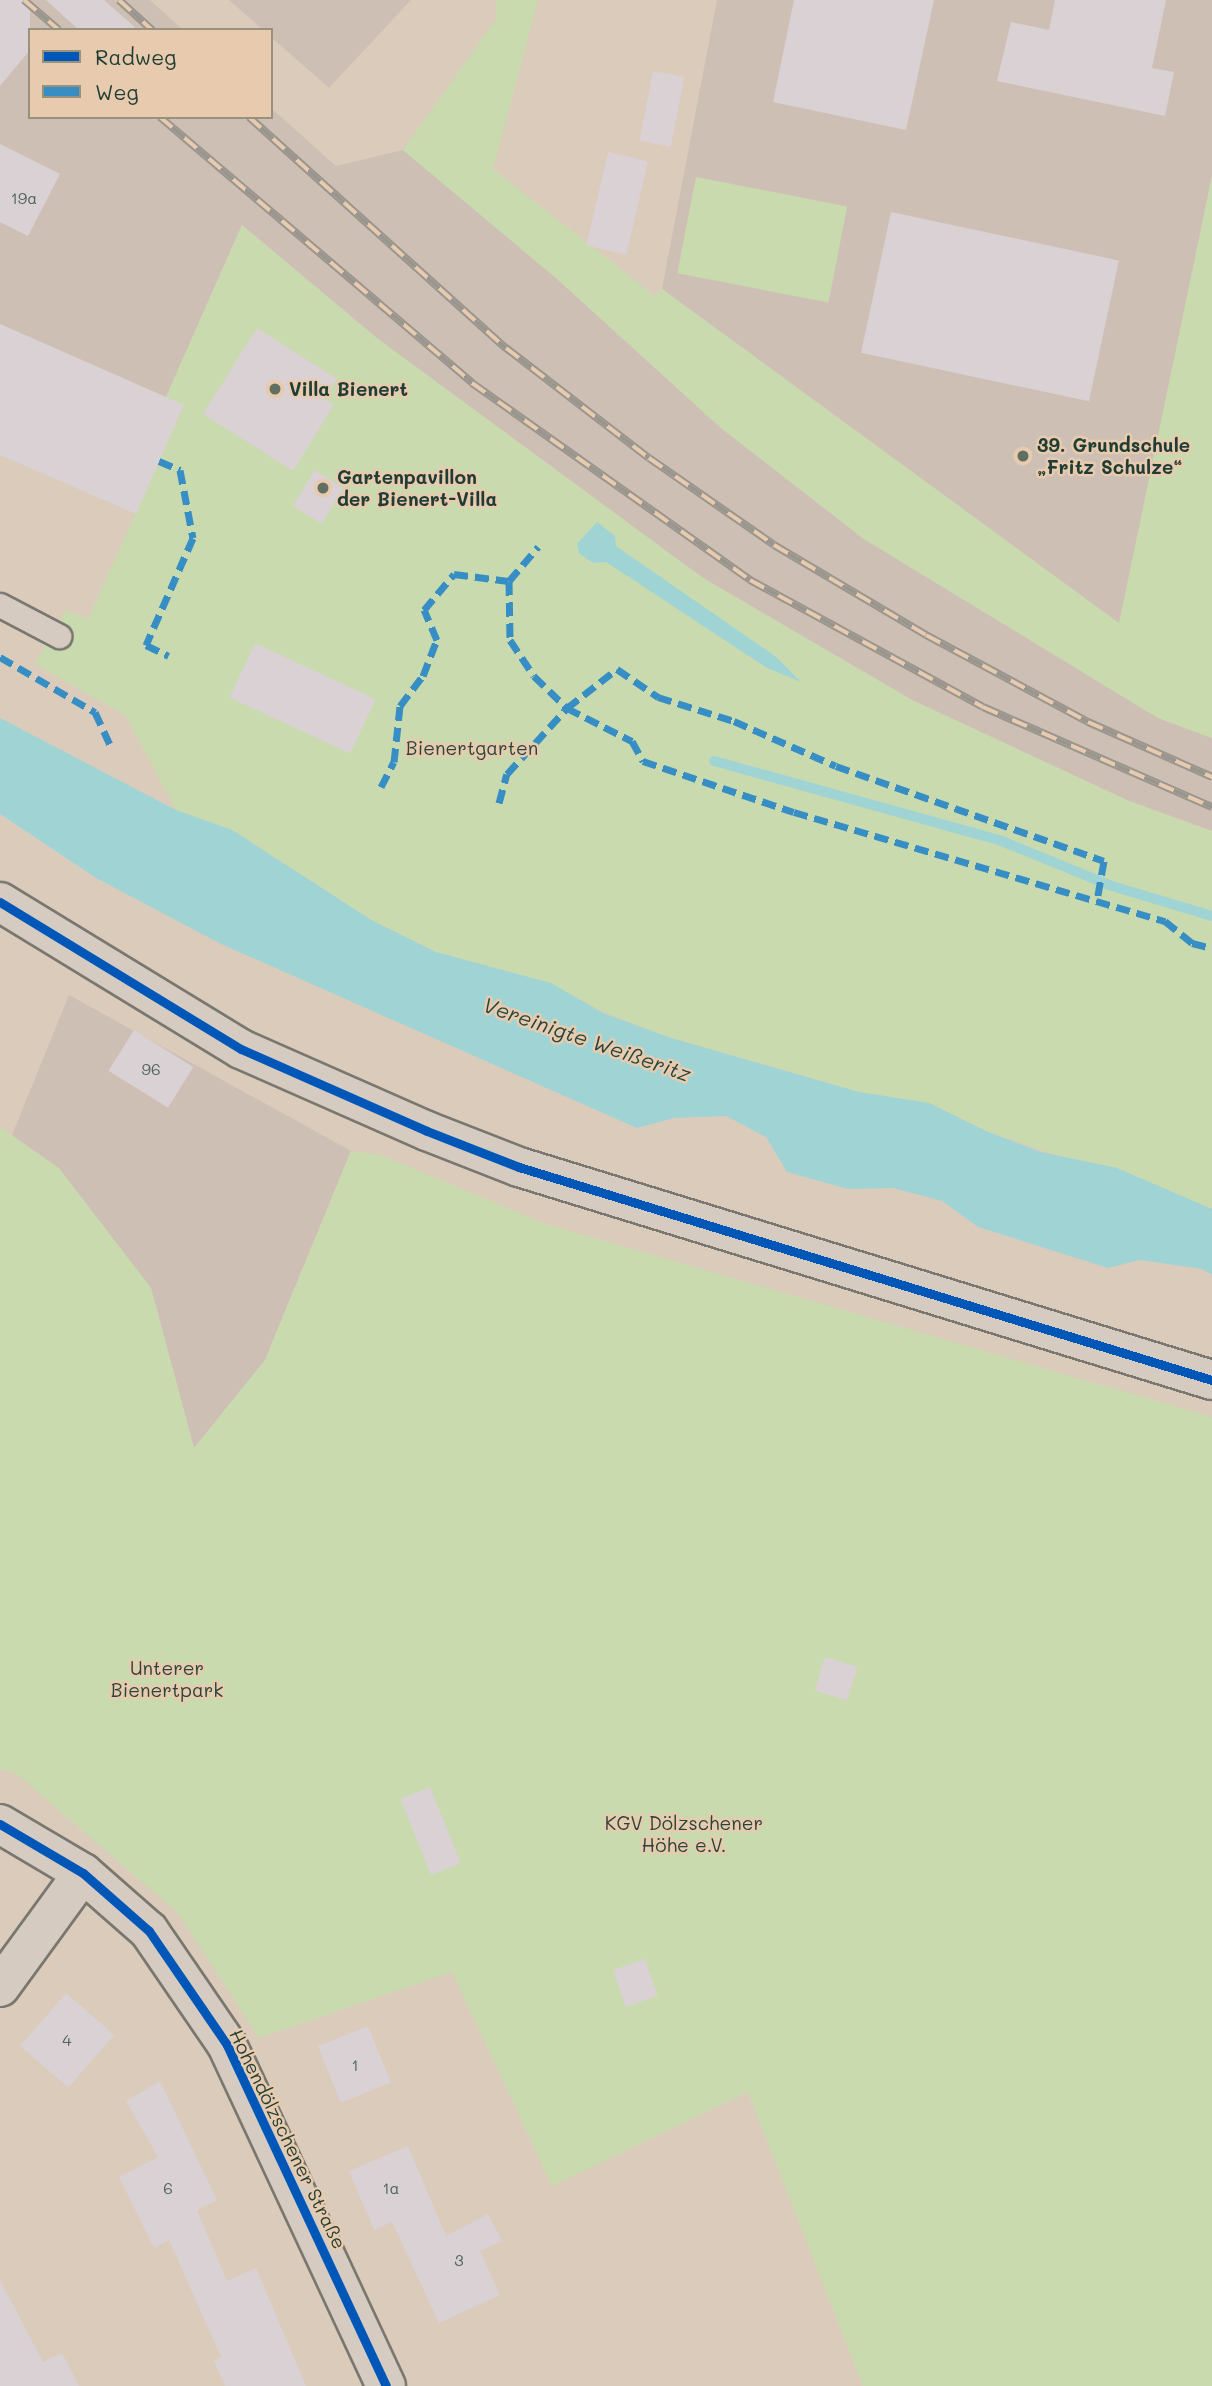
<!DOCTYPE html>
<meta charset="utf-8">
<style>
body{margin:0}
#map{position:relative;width:1212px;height:2386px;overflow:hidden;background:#dbcbbb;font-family:Mali,sans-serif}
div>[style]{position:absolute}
.built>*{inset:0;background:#cebfb5}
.green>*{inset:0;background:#c8daae;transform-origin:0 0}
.water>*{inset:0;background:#a0d4d4}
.stream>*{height:10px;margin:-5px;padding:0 5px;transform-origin:5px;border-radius:5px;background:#a0d4d4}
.building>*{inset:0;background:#d9d1d3;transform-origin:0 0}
.roads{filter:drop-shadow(2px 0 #79776f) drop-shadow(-2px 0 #79776f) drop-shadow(0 2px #79776f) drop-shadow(0 -2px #79776f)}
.service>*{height:23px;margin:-11.5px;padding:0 11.5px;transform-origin:11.5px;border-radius:11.5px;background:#d6cbc0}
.minor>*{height:38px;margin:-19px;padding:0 19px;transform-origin:19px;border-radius:19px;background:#d6cbc0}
.tertiary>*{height:38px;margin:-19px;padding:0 19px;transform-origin:19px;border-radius:19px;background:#d6cbc0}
.secondary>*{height:38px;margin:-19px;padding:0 19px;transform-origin:19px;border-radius:19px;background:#d6cbc0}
.rail>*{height:8px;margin-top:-4px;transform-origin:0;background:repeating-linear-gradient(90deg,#e8cbae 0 16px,#9a968e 0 32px);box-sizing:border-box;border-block:2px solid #9a968e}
.quiet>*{height:7px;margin-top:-3.5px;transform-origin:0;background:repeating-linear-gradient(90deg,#378ec5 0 14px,transparent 0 21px)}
.cycleway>*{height:9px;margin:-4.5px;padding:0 4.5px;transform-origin:4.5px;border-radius:4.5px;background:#0057b8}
.dots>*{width:19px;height:19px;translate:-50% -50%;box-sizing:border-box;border:4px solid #e8cbae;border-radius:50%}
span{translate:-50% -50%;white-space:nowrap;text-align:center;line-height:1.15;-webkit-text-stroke:5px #e8cbae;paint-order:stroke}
.number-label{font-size:16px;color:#4e625c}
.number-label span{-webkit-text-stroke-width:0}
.poi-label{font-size:19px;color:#1f3d34;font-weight:700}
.left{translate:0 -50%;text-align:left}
.park-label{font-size:19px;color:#27453a}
.street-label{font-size:19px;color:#1f3d34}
.water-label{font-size:21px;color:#24453c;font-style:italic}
.legend{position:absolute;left:28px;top:28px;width:245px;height:91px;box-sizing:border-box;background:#e8cbae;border:2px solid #98927d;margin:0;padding:9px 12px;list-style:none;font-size:21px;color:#1f3d34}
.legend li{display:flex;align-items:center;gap:14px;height:35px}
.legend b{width:35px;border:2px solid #98927d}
</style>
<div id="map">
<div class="built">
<div style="clip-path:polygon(0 0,150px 0,183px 30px,30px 30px,30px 117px,271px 117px,271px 108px,336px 166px,403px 150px,556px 278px,721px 428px,864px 539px,1158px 718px,1212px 738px,1212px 831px,1129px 801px,912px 700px,703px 578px,378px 339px,242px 225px,166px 397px,22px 334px,0 382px)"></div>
<div style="clip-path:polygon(229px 0,411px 0,329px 88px,271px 37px,271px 30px,263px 30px)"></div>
<div style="clip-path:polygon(717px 0,1212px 0,1212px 176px,1120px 624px,662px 289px)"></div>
<div style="clip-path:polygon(69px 995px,351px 1151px,265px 1360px,194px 1448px,151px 1288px,12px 1135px)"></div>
</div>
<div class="green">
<div style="clip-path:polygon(495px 0,538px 0,493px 169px,655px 296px,662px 289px,1119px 623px,1212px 176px,1212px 738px,1158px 718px,864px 539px,721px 428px,556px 278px,403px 150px,497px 18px)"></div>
<div style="left:696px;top:177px;width:154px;height:98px;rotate:11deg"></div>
<div style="clip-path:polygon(242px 225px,378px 339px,703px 578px,912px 700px,1129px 801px,1212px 831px,1212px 1209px,986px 1131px,929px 1103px,859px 1092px,668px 1037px,603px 1012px,550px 983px,436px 952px,373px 921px,232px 830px,176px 810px,126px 716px,35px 664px,66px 610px,88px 619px,184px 406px,166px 397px)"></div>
<div style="clip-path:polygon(0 1127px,59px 1168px,151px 1288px,194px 1448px,265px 1360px,351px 1151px,381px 1155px,546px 1224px,1212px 1417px,1212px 2386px,863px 2386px,748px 2092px,552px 2186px,452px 1972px,259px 2038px,178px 1913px,16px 1773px,0 1769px)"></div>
</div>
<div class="water">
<div style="clip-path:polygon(597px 522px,615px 536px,616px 546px,775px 656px,801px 682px,767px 668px,606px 562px,593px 563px,579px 553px,577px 544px)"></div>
<div style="clip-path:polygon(0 718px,176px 810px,232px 830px,373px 921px,436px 952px,551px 983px,603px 1013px,668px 1037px,859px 1092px,929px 1103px,986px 1131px,1041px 1152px,1117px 1168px,1212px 1209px,1212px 1275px,1202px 1269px,1140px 1260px,1108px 1268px,978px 1227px,942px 1201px,893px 1188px,848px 1189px,787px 1172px,766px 1137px,726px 1116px,674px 1118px,637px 1128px,221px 944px,96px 878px,0 814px)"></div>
</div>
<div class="stream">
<div style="left:714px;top:761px;width:296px;rotate:15.5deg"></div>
<div style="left:999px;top:840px;width:122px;rotate:22.2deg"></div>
<div style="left:1112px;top:886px;width:104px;rotate:16.7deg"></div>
</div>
<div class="building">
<div style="clip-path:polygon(0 0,30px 0,30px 50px,0 86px)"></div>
<div style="clip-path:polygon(46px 0,104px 0,138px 30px,79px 30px)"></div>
<div style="clip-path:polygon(794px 0,934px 0,906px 130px,773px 102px)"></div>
<div style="clip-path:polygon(1055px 0,1166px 0,1152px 68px,1174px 72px,1165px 116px,997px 81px,1011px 22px,1049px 30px)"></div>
<div style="left:653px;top:71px;width:32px;height:71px;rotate:11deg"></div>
<div style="clip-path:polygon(0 144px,60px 174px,28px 236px,0 222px)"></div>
<div style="left:608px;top:152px;width:41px;height:96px;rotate:13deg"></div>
<div style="left:891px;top:212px;width:233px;height:144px;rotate:12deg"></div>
<div style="clip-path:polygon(0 324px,184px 405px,136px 514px,0 455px)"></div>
<div style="clip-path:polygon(257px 328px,337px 379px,325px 399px,334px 405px,293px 471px,203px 414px)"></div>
<div style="left:315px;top:470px;width:34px;height:42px;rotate:32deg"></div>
<div style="left:255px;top:643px;width:133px;height:60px;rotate:25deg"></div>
<div style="left:134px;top:1030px;width:70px;height:48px;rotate:32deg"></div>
<div style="left:825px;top:1657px;width:34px;height:35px;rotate:17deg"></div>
<div style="left:430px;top:1787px;width:82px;height:32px;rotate:68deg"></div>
<div style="left:645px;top:1959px;width:39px;height:34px;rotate:71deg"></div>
<div style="left:66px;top:1993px;width:64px;height:70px;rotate:41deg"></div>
<div style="left:368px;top:2026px;width:61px;height:54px;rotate:68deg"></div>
<div style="clip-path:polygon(160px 2081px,217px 2200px,197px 2210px,227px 2281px,256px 2268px,306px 2386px,225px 2386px,214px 2361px,221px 2357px,169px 2240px,154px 2248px,119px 2177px,158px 2157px,126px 2101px)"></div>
<div style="clip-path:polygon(408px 2146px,446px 2236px,488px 2214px,502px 2241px,480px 2251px,500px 2295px,439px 2323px,392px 2222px,374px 2230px,349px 2171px)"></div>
<div style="clip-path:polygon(0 2280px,43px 2362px,62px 2353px,79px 2386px,0 2386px)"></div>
</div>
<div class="roads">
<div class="service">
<div style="left:0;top:605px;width:67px;rotate:27.7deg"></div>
</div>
<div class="minor">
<div style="left:0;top:1987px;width:141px;rotate:-53.9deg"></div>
</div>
<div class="tertiary">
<div style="left:0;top:1824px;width:96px;rotate:30.6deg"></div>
<div style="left:83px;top:1873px;width:88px;rotate:41.3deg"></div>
<div style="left:149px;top:1931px;width:138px;rotate:55.6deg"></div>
<div style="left:227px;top:2045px;width:376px;rotate:65deg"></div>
</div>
<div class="secondary">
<div style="left:0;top:902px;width:282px;rotate:31.4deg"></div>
<div style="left:241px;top:1049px;width:203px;rotate:23.8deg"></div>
<div style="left:427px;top:1131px;width:99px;rotate:21.4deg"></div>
<div style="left:519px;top:1167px;width:725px;rotate:17.09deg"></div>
</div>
</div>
<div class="rail">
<div style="left:24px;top:0;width:46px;rotate:40.6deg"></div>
<div style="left:119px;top:0;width:45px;rotate:42.3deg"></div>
<div style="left:160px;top:117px;width:410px;rotate:40.4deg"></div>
<div style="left:472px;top:383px;width:341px;rotate:35.3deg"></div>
<div style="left:750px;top:580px;width:265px;rotate:28.6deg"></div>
<div style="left:983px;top:707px;width:250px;rotate:23.6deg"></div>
<div style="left:249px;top:117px;width:346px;rotate:42deg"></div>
<div style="left:506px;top:348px;width:180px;rotate:37.6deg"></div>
<div style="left:649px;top:458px;width:152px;rotate:34.8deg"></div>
<div style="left:774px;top:545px;width:177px;rotate:30.6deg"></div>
<div style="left:926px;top:635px;width:184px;rotate:28.2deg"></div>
<div style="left:1088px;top:722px;width:136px;rotate:23.9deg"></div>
</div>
<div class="quiet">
<div style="left:159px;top:461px;width:23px;rotate:23deg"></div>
<div style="left:180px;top:470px;width:69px;rotate:79.2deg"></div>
<div style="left:193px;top:538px;width:117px;rotate:113.7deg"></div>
<div style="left:146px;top:645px;width:25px;rotate:26deg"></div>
<div style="left:509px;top:581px;width:59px;rotate:89deg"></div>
<div style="left:510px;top:640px;width:43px;rotate:56.3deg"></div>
<div style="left:534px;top:676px;width:46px;rotate:44.1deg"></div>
<div style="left:567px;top:708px;width:73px;rotate:26.9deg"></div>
<div style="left:632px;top:741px;width:23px;rotate:61deg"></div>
<div style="left:643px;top:761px;width:159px;rotate:18.7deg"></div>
<div style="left:794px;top:812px;width:387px;rotate:16.4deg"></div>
<div style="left:1165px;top:921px;width:35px;rotate:39deg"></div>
<div style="left:1192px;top:943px;width:21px;rotate:14deg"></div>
<div style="left:0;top:657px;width:110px;rotate:30.1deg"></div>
<div style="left:95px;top:712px;width:41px;rotate:65.3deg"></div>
<div style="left:381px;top:787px;width:28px;rotate:-63deg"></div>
<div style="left:394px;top:762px;width:56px;rotate:-83.9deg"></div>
<div style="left:400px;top:706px;width:38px;rotate:-53deg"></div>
<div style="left:423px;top:676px;width:39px;rotate:-69deg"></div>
<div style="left:437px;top:640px;width:33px;rotate:-113deg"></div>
<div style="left:424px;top:610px;width:47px;rotate:-50.2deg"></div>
<div style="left:454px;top:574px;width:55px;rotate:7.3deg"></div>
<div style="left:509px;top:581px;width:45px;rotate:-49.5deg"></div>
<div style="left:499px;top:803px;width:30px;rotate:-75deg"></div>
<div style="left:507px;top:774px;width:89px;rotate:-47.7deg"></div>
<div style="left:567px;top:708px;width:63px;rotate:-38deg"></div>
<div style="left:617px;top:669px;width:50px;rotate:34.3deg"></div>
<div style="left:658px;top:697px;width:80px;rotate:17.5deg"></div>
<div style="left:734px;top:721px;width:111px;rotate:23.8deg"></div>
<div style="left:836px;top:766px;width:284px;rotate:19.5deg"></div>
<div style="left:1104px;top:861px;width:39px;rotate:100deg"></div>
</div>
<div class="cycleway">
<div style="left:0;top:902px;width:282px;rotate:31.4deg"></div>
<div style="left:241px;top:1049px;width:203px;rotate:23.8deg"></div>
<div style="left:427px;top:1131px;width:99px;rotate:21.4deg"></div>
<div style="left:519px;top:1167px;width:725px;rotate:17.09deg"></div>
<div style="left:0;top:1824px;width:96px;rotate:30.6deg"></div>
<div style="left:83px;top:1873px;width:88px;rotate:41.3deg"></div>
<div style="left:149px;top:1931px;width:138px;rotate:55.6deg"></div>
<div style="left:227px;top:2045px;width:376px;rotate:65deg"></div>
</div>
<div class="dots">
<div style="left:275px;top:389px;background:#616f63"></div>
<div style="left:1023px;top:456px;background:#616f63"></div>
<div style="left:323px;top:488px;background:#616f63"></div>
</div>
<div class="number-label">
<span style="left:24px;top:198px">19a</span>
<span style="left:151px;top:1069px">96</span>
<span style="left:67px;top:2040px">4</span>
<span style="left:355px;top:2065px">1</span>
<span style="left:168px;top:2188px">6</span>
<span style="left:391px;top:2188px">1a</span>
<span style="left:459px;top:2260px">3</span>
</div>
<div class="poi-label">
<span class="left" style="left:289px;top:389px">Villa Bienert</span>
<span class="left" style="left:1037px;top:456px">39. Grundschule<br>„Fritz Schulze“</span>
<span class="left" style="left:337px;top:488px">Gartenpavillon<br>der Bienert-Villa</span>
</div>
<div class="park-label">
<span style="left:472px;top:748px">Bienertgarten</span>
<span style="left:167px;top:1679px">Unterer<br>Bienertpark</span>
<span style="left:684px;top:1834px">KGV Dölzschener<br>Höhe e.V.</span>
</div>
<div class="street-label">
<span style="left:288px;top:2139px;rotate:64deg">Hohendölzschener Straße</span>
</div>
<div class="water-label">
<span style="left:587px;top:1039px;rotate:19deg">Vereinigte Weißeritz</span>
</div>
<ul class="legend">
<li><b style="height:9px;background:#0057b8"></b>Radweg</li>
<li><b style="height:9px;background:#378ec5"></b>Weg</li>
</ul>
</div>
